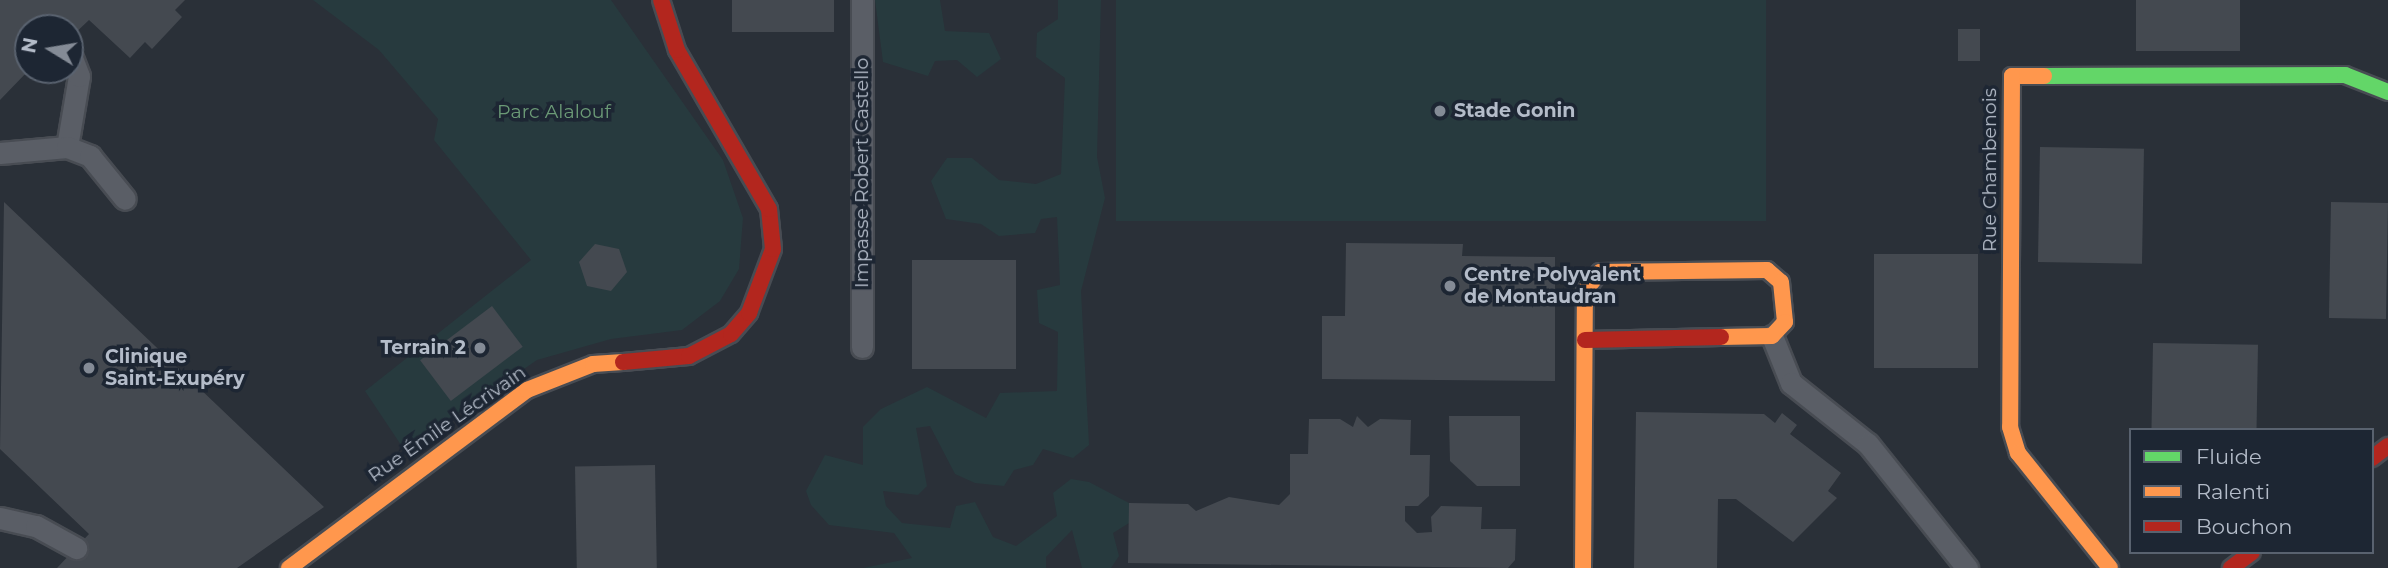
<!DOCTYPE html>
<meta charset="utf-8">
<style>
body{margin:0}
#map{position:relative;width:2388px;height:568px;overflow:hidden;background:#2a3038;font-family:Montserrat,sans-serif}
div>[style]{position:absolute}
.green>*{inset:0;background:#273a3e;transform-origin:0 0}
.building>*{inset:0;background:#444950;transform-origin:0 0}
.roads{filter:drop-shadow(2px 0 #484c53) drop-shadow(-2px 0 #484c53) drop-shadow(0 2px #484c53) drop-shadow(0 -2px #484c53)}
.lane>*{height:21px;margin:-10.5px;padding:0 10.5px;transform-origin:10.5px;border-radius:10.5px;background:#5a5e66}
.fast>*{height:16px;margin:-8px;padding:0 8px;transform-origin:8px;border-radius:8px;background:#63d668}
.slow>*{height:16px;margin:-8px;padding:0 8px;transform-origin:8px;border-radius:8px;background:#ff974d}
.jam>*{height:16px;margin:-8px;padding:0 8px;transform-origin:8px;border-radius:8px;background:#b3261e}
.dots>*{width:19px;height:19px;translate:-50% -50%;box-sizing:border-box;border:4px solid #1d2633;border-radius:50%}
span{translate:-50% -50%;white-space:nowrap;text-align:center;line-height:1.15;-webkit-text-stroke:7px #1d2633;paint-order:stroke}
.poi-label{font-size:19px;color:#b4bcc9;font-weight:700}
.left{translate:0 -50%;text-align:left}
.right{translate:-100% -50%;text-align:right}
.park-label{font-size:19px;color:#6b9a76}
.street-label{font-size:19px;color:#b4bcc9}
.legend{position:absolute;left:2129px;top:428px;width:245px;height:126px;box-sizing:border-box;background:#1d2633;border:2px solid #59626f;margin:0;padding:9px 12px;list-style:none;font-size:21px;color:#b4bcc9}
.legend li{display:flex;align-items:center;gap:14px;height:35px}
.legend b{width:35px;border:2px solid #59626f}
.north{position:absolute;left:14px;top:14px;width:70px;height:70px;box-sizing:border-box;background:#1d2633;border:2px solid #59626f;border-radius:50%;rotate:281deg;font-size:19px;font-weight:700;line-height:28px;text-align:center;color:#b4bcc9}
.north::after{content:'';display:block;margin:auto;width:24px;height:32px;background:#848b96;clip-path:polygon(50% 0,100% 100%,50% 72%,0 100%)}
</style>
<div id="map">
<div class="green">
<div style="clip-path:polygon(313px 0,611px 0,723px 160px,743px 218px,739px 269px,720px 301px,682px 330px,611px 339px,537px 360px,405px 451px,365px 391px,531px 260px,434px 140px,438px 119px,379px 50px)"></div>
<div style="clip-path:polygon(875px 0,940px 0,945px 31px,989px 33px,1001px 59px,977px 77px,957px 60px,935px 61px,928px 76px,883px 62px)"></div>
<div style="clip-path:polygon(1058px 0,1101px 0,1097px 157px,1105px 198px,1081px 291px,1089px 445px,1073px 458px,1043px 449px,1033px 465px,1014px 470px,1004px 486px,975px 483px,955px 474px,930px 426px,916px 428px,927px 486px,918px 495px,883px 491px,886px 506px,902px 523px,950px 528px,956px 506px,975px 502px,993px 537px,1016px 546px,1057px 516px,1053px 493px,1071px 479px,1089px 482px,1129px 503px,1129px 523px,1113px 533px,1119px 556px,1111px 568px,1082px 568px,1072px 530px,1046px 557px,1046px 568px,863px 568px,912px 558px,894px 533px,829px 525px,811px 505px,806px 491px,825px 455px,863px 465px,863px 427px,881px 409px,927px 387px,986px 418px,1000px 393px,1057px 391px,1058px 332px,1039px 323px,1037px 290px,1060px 285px,1057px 217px,1041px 219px,1035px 233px,999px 236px,981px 224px,946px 219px,931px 181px,947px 158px,972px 158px,999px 180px,1036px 184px,1061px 174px,1065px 78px,1036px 57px,1037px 33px,1058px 19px)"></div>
<div style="left:1116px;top:0;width:650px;height:221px"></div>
</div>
<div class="building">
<div style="clip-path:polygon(0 0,185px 0,175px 10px,182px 17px,152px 49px,145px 42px,130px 58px,89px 20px,70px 38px,70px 28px,53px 20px,45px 28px,28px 28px,28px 71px,0 100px)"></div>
<div style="left:732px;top:0;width:102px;height:32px"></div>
<div style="left:2136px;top:0;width:104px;height:51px"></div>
<div style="left:1958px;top:29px;width:22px;height:32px"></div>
<div style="left:2040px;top:147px;width:104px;height:115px;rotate:1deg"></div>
<div style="clip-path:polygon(4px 202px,324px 507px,237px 568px,57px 568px,89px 534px,0 449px)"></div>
<div style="left:2331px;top:202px;width:57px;height:116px;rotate:1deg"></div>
<div style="clip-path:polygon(1346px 243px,1463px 244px,1462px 256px,1555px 257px,1555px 381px,1322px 379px,1322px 316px,1345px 316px)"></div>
<div style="clip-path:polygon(595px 244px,619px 249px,627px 272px,611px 291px,587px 286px,579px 262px)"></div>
<div style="left:1874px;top:254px;width:104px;height:114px"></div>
<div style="left:912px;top:260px;width:104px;height:109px"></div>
<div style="left:492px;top:306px;width:51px;height:90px;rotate:53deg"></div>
<div style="left:2153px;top:343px;width:105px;height:87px;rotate:1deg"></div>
<div style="clip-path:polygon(1636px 412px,1764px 414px,1775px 423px,1782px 413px,1797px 425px,1790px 434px,1841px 473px,1828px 491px,1837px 498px,1793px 542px,1736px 499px,1718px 499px,1717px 568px,1634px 568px)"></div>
<div style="clip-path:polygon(1357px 416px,1368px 427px,1380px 419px,1411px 420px,1410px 455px,1430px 455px,1429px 496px,1418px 506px,1405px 506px,1405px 521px,1417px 533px,1432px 532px,1431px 517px,1441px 506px,1482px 507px,1481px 529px,1516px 529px,1515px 560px,1508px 568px,1128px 563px,1129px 503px,1188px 504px,1196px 511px,1229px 497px,1279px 505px,1290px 494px,1290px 454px,1308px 454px,1309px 419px,1340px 419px,1353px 427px)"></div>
<div style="clip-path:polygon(1449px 416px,1520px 416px,1520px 486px,1477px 486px,1450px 461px)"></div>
<div style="left:655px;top:465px;width:103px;height:80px;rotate:89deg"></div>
</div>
<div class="roads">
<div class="lane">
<div style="left:67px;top:147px;width:72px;rotate:-80.4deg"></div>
<div style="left:79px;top:76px;width:26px;rotate:-111deg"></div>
<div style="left:0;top:153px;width:67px;rotate:-5.1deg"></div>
<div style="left:67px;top:147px;width:25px;rotate:21deg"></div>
<div style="left:90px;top:156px;width:55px;rotate:50.9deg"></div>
<div style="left:1772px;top:336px;width:51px;rotate:68deg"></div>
<div style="left:1791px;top:383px;width:98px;rotate:38.4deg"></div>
<div style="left:1868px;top:444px;width:159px;rotate:51.4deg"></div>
<div style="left:862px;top:347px;width:347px;rotate:-90deg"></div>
<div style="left:0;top:518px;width:37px;rotate:13deg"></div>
<div style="left:36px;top:526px;width:46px;rotate:28.8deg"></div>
</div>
<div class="fast">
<div style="left:2044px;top:76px;width:301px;rotate:-0.2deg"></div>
<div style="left:2345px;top:75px;width:46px;rotate:21.6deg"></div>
</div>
<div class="slow">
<div style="left:2044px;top:76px;width:32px;rotate:180deg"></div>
<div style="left:2012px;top:76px;width:351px;rotate:90.3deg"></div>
<div style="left:2010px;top:427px;width:27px;rotate:73deg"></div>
<div style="left:2018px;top:453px;width:147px;rotate:51.3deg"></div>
<div style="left:289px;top:568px;width:297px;rotate:-36.8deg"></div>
<div style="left:527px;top:390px;width:71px;rotate:-21.5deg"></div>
<div style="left:593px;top:364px;width:30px;rotate:-4deg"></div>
<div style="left:1583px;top:568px;width:277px;rotate:-89.6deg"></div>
<div style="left:1585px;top:291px;width:24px;rotate:-52deg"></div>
<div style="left:1600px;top:272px;width:167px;rotate:-0.7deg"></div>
<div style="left:1767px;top:270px;width:18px;rotate:41deg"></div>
<div style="left:1781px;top:282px;width:40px;rotate:84.3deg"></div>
<div style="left:1785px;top:322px;width:19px;rotate:133deg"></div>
<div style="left:1772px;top:336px;width:51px;rotate:178.9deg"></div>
</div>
<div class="jam">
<div style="left:1585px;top:340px;width:136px;rotate:-1.3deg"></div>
<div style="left:623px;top:362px;width:66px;rotate:-5.2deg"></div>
<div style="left:689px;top:356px;width:47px;rotate:-27.6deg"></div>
<div style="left:731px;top:334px;width:28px;rotate:-49deg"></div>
<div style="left:749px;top:313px;width:68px;rotate:-69.4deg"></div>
<div style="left:773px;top:249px;width:40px;rotate:-95.7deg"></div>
<div style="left:769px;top:209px;width:184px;rotate:-120.1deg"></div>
<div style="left:677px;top:50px;width:52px;rotate:-107.7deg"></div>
<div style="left:2372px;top:458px;width:20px;rotate:-37deg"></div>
<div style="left:2231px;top:568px;width:26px;rotate:-37deg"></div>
</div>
</div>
<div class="dots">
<div style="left:1440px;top:111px;background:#848b96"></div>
<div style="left:1450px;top:286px;background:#848b96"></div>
<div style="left:480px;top:348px;background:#848b96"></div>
<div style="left:89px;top:368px;background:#848b96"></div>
</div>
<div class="poi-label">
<span class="left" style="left:1454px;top:111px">Stade Gonin</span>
<span class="left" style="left:1464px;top:286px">Centre Polyvalent<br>de Montaudran</span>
<span class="right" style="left:466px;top:348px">Terrain 2</span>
<span class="left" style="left:105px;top:368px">Clinique<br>Saint-Exupéry</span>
</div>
<div class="park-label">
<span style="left:554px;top:112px">Parc Alalouf</span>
</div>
<div class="street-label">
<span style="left:1990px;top:170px;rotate:-90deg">Rue Chambenois</span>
<span style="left:862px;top:173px;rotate:-90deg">Impasse Robert Castello</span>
<span style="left:447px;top:424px;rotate:-35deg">Rue Émile Lécrivain</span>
</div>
<ul class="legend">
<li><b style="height:9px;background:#63d668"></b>Fluide</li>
<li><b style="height:9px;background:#ff974d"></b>Ralenti</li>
<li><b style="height:9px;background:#b3261e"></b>Bouchon</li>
</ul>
<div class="north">N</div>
</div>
